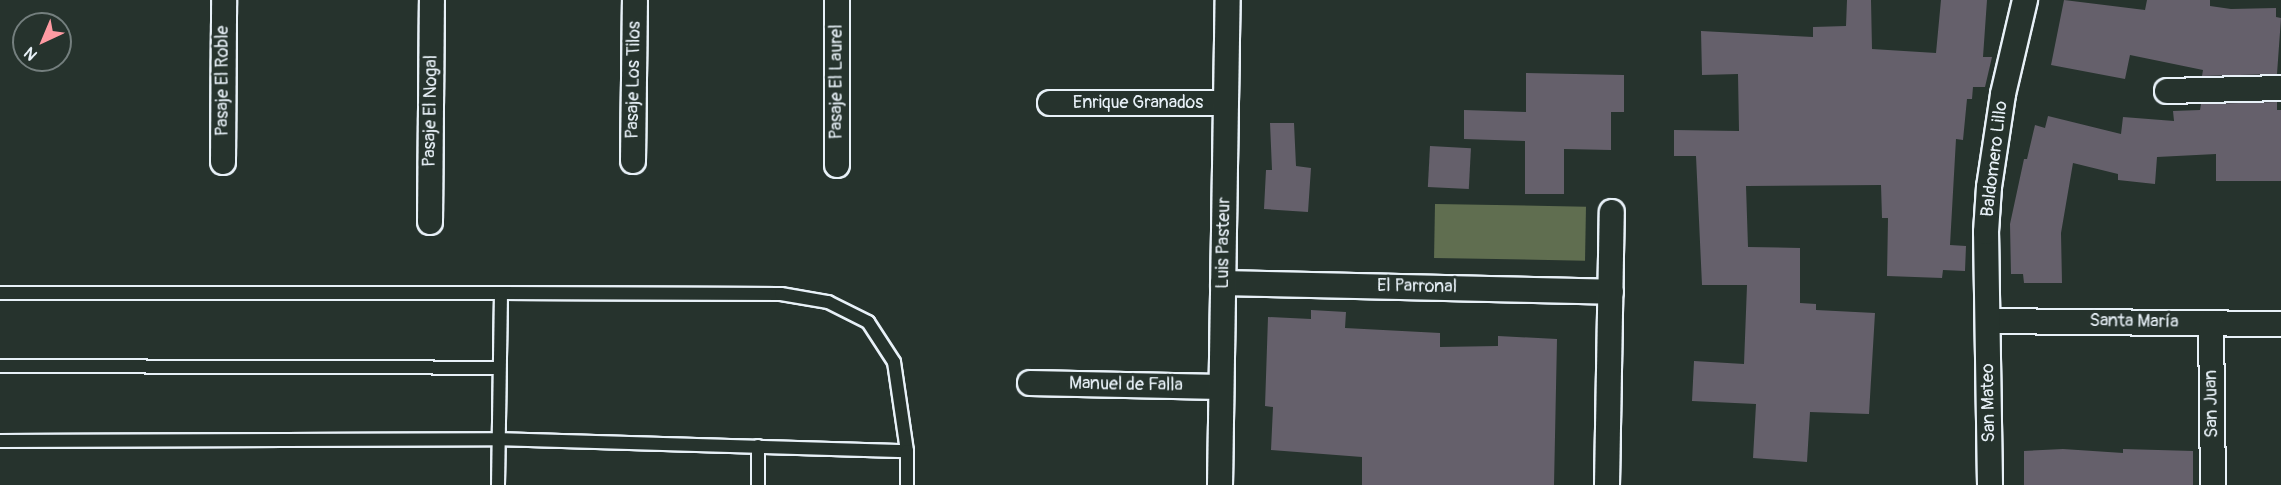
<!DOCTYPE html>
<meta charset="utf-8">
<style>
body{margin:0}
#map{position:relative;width:2281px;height:485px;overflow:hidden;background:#26332d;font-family:Pangolin,sans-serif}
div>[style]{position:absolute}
.green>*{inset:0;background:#606e50;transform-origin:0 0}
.building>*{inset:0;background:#65606b;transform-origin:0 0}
.roads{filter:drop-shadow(2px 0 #e8f1f8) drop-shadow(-2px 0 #e8f1f8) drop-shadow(0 2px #e8f1f8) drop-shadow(0 -2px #e8f1f8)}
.service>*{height:12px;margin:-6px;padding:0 6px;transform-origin:6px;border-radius:6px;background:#26332d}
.minor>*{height:24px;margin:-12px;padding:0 12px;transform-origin:12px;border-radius:12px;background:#26332d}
span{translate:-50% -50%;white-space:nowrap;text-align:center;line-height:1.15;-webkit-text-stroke:5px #26332d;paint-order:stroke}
.street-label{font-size:18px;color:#e8f1f8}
.north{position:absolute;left:12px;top:12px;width:60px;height:60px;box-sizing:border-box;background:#26332d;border:2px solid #747f7e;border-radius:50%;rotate:224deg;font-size:16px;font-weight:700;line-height:24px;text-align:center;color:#e8f1f8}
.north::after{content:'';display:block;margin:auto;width:21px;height:27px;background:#ff9aa2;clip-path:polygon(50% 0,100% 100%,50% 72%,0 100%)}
</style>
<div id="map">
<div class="green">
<div style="left:1435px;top:204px;width:151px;height:54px;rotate:1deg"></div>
</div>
<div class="building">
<div style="clip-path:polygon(1847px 0,1871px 0,1872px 49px,1936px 53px,1941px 0,1987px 0,1983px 57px,1992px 57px,1985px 87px,1973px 87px,1972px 99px,1967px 99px,1963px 140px,1956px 139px,1950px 245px,1966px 246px,1965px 271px,1943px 270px,1942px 278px,1887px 276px,1888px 218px,1882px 218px,1881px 185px,1746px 186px,1748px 247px,1800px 248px,1800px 303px,1816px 304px,1816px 310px,1875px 313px,1869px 414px,1810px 412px,1807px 462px,1753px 458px,1756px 404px,1692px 401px,1694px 361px,1744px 364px,1747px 285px,1702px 285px,1696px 156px,1674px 156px,1674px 130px,1739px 131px,1738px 74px,1702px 75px,1701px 31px,1813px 37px,1813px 27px,1846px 26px)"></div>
<div style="clip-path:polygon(2064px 0,2145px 10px,2147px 0,2210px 0,2210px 6px,2231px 9px,2276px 8px,2276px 17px,2281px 18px,2277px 74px,2202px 76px,2203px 70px,2130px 55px,2125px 79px,2051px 65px)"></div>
<div style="clip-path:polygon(1526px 73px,1624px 75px,1624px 112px,1611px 112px,1611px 150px,1564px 149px,1564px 194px,1525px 194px,1525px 141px,1464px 139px,1464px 110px,1526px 112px)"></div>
<div style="clip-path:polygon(2277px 102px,2277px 110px,2281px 110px,2281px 181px,2216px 181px,2216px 154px,2157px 157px,2155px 184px,2118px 180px,2118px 174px,2073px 163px,2061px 233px,2062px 283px,2024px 283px,2023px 274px,2011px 274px,2010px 224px,2024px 159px,2027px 159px,2035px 125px,2045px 128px,2048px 116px,2121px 134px,2123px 117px,2174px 121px,2173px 111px,2200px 110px,2201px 104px)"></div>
<div style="clip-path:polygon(1270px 123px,1294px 123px,1296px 166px,1311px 168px,1308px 212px,1264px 209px,1266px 170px,1272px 170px)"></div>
<div style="left:1430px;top:146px;width:41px;height:41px;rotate:3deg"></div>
<div style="clip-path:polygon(1311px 310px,1346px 312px,1345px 328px,1440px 333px,1440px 347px,1498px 346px,1498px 336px,1557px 339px,1554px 485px,1362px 485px,1362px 457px,1271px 450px,1273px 407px,1265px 406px,1268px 317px,1311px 319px)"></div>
<div style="clip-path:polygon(2063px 449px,2123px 453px,2123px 449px,2193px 451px,2193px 485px,2024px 485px,2024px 451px)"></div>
</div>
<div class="roads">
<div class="service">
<div style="left:0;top:293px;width:501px"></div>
<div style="left:0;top:366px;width:499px;rotate:0.2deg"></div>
<div style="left:0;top:441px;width:498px;rotate:-0.2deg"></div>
<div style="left:498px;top:439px;width:409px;rotate:1.7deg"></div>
<div style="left:498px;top:485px;width:192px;rotate:-89.1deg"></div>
<div style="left:501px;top:293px;width:280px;rotate:0.2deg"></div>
<div style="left:781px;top:294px;width:48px;rotate:9.7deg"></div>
<div style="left:828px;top:302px;width:45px;rotate:26.6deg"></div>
<div style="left:868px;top:322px;width:48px;rotate:57deg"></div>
<div style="left:894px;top:362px;width:90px;rotate:81.7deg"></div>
<div style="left:907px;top:451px;width:34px;rotate:90deg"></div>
<div style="left:758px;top:485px;width:39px;rotate:-90deg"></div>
</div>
<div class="minor">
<div style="left:837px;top:0;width:165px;rotate:90deg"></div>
<div style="left:2167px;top:91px;width:114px;rotate:-1.5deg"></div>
<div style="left:1050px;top:103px;width:176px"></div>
<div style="left:633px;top:161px;width:161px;rotate:-89.3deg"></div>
<div style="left:223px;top:162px;width:162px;rotate:-89.6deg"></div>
<div style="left:430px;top:222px;width:222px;rotate:-89.5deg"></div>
<div style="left:1223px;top:283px;width:388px;rotate:1.3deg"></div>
<div style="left:1988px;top:321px;width:293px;rotate:0.6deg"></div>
<div style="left:2211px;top:323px;width:162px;rotate:89.3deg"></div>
<div style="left:1030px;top:383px;width:191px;rotate:1.2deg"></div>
<div style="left:1220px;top:485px;width:485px;rotate:-89.1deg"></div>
<div style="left:1607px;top:485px;width:273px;rotate:-89deg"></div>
<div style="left:1990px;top:485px;width:253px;rotate:-90.9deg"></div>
<div style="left:1986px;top:232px;width:45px;rotate:-86.2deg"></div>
<div style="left:1989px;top:187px;width:94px;rotate:-81.4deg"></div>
<div style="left:2003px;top:94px;width:97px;rotate:-76.8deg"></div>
</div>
</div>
<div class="street-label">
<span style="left:634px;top:80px;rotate:-89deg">Pasaje Los Tilos</span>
<span style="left:223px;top:81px;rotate:-90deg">Pasaje El Roble</span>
<span style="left:837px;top:82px;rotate:-90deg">Pasaje El Laurel</span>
<span style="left:1138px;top:103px">Enrique Granados</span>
<span style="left:431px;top:111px;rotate:-89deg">Pasaje El Nogal</span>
<span style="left:1995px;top:159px;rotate:-83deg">Baldomero Lillo</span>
<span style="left:1224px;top:243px;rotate:-89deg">Luis Pasteur</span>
<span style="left:1417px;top:287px;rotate:1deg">El Parronal</span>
<span style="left:2134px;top:322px;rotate:1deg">Santa María</span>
<span style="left:1126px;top:385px;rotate:1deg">Manuel de Falla</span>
<span style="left:1989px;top:403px;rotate:-91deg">San Mateo</span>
<span style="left:2212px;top:404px;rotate:-91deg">San Juan</span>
</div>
<div class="north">N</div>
</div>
